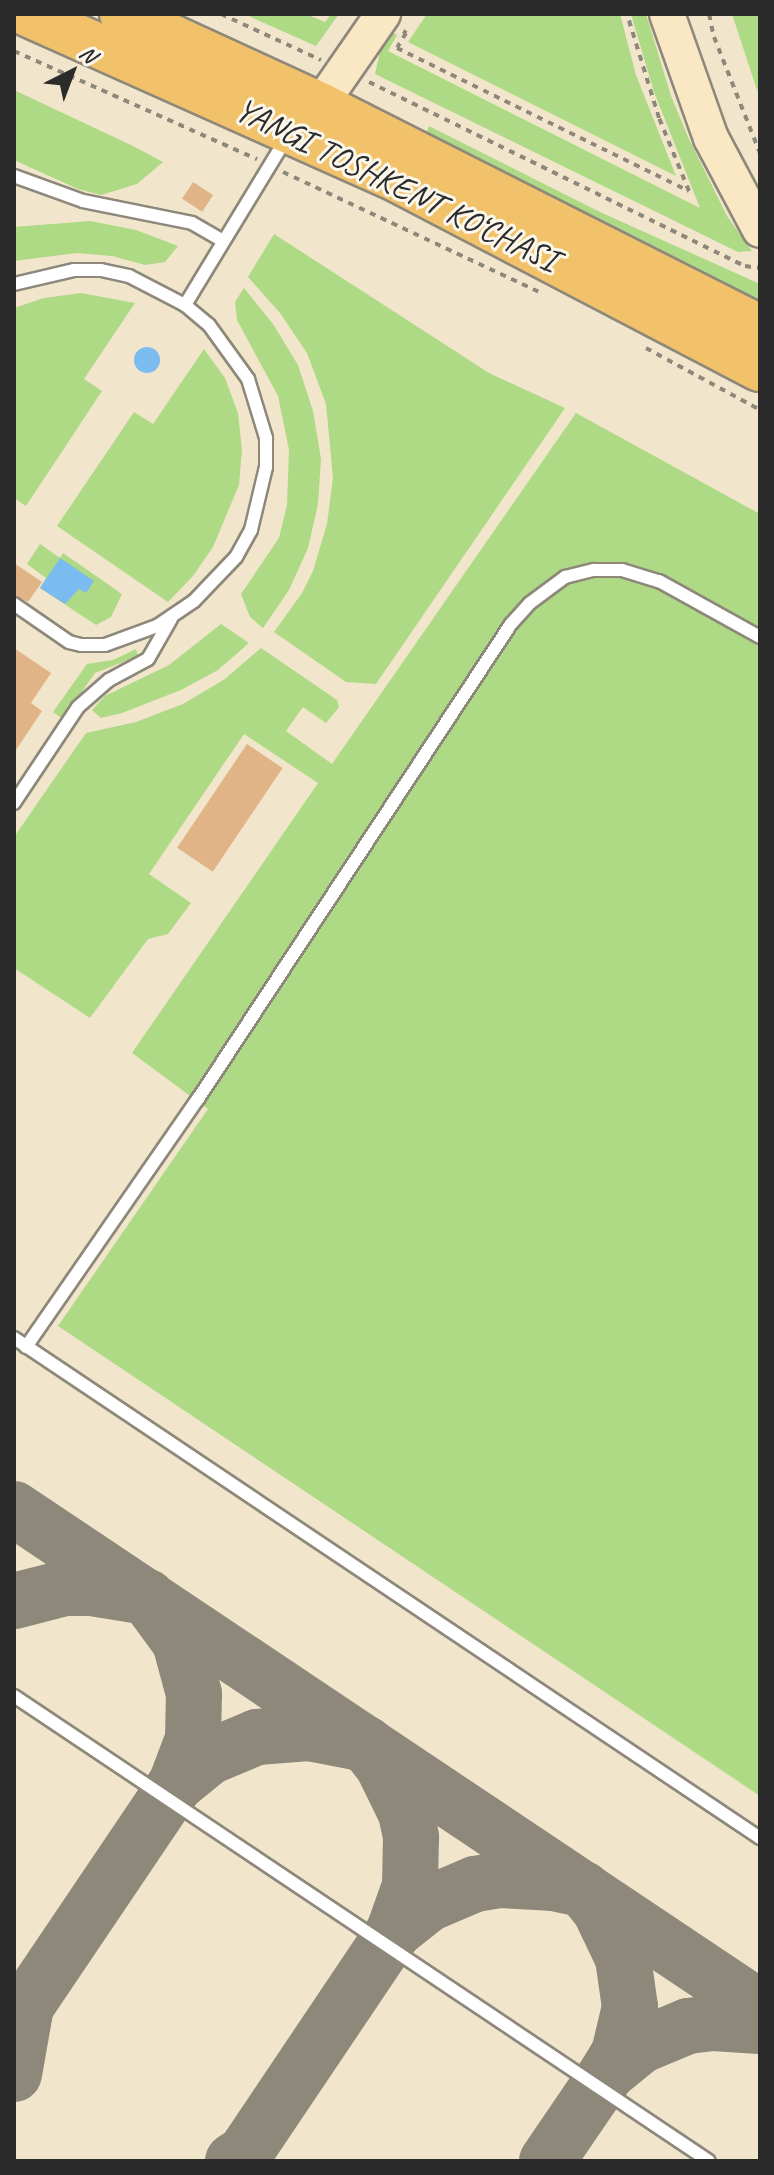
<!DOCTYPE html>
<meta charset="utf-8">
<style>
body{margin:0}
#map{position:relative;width:774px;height:2175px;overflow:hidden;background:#f1e6cb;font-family:Caveat,sans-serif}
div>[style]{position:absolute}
.green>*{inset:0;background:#aed985}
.water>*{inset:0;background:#7bbcf0}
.round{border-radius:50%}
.taxiway>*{height:56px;margin:-28px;padding:0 28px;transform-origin:28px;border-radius:28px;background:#8e887b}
.building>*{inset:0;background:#e1b487;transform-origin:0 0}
.path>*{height:4px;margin-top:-2px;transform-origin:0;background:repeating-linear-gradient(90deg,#8e887b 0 6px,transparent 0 12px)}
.roads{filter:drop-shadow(2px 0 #8e887b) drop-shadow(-2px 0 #8e887b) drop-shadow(0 2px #8e887b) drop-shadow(0 -2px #8e887b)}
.lane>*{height:12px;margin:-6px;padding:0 6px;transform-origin:6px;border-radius:6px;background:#fff}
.secondary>*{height:34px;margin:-17px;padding:0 17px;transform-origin:17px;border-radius:17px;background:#fae7c3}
.highway>*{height:44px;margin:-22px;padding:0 22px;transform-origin:22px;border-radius:22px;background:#f2c26a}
span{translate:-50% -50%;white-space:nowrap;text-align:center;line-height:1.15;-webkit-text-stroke:6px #fbf7ec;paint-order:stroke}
.street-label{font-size:34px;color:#2b2b2b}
.frame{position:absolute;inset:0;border:16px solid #2b2b2b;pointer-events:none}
.north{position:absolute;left:32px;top:32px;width:80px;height:80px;-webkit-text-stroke:6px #fbf7ec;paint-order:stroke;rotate:42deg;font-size:22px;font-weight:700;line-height:32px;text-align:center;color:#2b2b2b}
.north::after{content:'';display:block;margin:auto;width:28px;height:36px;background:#2b2b2b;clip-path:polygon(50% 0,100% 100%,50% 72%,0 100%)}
</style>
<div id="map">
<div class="green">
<div style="clip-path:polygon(244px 14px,306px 14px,325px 22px,331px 14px,339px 14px,316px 46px)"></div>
<div style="clip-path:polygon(427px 14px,620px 14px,636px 75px,676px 176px,408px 42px)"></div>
<div style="clip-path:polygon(631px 14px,646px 14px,671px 96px,688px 137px,727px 216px,752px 251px,738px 252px,375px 74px,380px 52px,391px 32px,397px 35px,388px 51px,700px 208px,654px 92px)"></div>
<div style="clip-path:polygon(732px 14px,760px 14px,760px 97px,756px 87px)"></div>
<div style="clip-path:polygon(14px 90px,133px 146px,163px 162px,137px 184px,101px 195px,78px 189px,14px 160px)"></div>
<div style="clip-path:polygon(429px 126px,600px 212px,760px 284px,760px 303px,426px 134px)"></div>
<div style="clip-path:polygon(90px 221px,136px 230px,178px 246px,165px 262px,145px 265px,112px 256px,77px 253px,14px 261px,14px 227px)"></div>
<div style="clip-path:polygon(274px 234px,489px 373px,565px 408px,376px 684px,346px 682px,274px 632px,302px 593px,313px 571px,327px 524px,333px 478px,326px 404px,307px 353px,280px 313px,248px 277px)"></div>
<div style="clip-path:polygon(244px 288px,273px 324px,298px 365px,313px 411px,321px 459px,318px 504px,308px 548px,289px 590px,263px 628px,250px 617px,241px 594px,279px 538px,287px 505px,289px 450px,278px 396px,237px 320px,235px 302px)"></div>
<div style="clip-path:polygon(81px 293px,135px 303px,84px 379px,102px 391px,26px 506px,14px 498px,14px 308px,44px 298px)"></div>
<div style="clip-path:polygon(204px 349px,225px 378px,238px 413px,242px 450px,239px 485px,213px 547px,193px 576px,168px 602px,57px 526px,134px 412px,153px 424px)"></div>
<div style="clip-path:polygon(576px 413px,760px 514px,760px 1796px,58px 1326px,208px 1109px,132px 1053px,318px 783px,244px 734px,149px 874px,191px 903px,168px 934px,148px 939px,90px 1018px,14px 968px,14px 837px,86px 733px,136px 722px,183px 704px,225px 679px,261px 648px,337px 700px,339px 707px,326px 723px,303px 707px,286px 731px,332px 764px)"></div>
<div style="clip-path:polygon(40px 544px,60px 558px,63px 553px,122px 594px,111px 617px,96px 625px,40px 588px,46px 578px,27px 564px)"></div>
<div style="clip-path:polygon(221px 624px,249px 643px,218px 670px,181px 690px,122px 713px,101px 718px,92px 710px,105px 696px,169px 665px)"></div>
<div style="clip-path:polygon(136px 649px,138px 656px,95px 673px,63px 719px,53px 712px,87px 664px,113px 660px)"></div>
</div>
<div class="water">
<div class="round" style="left:134px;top:347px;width:26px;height:26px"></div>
<div style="clip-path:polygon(60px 558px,94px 581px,86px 593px,79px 589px,65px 604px,40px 588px)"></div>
</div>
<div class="taxiway">
<div style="left:14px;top:1509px;width:898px;rotate:33.78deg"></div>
<div style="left:14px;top:1601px;width:53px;rotate:-14.3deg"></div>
<div style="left:65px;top:1588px;width:27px"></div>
<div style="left:92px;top:1588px;width:56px;rotate:9.3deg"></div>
<div style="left:147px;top:1597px;width:56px;rotate:53.7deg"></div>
<div style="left:180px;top:1642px;width:54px;rotate:74.9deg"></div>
<div style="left:194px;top:1694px;width:45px;rotate:91.3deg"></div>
<div style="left:193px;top:1739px;width:48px;rotate:110.7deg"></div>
<div style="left:14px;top:2014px;width:14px;rotate:-34deg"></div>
<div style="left:26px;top:2006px;width:268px;rotate:-56deg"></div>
<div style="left:176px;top:1784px;width:43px;rotate:-39.3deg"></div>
<div style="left:209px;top:1757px;width:52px;rotate:-22.6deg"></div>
<div style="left:257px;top:1737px;width:52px;rotate:-4.4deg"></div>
<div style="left:309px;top:1733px;width:58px;rotate:10.9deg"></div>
<div style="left:366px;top:1744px;width:28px;rotate:52deg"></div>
<div style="left:383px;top:1766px;width:52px;rotate:63.9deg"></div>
<div style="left:406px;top:1813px;width:25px;rotate:78deg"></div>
<div style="left:411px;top:1837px;width:49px;rotate:91.2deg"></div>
<div style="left:410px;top:1886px;width:48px;rotate:109.6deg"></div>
<div style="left:14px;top:2074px;width:69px;rotate:-80deg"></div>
<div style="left:233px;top:2161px;width:14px;rotate:-34deg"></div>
<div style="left:245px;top:2153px;width:267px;rotate:-56.1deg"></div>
<div style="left:394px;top:1931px;width:43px;rotate:-38.5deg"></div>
<div style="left:428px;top:1904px;width:51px;rotate:-23.1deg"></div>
<div style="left:475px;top:1884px;width:26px;rotate:-9deg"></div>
<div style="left:501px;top:1880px;width:53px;rotate:3.2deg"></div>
<div style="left:554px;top:1883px;width:30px;rotate:12deg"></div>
<div style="left:583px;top:1889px;width:27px;rotate:51deg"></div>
<div style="left:600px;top:1910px;width:53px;rotate:64.4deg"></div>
<div style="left:623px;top:1958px;width:49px;rotate:81.9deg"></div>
<div style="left:630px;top:2007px;width:47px;rotate:103.4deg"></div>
<div style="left:619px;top:2053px;width:23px;rotate:121deg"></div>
<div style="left:547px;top:2161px;width:107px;rotate:-55.7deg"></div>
<div style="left:607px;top:2073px;width:43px;rotate:-39.3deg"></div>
<div style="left:640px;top:2046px;width:52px;rotate:-22.6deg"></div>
<div style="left:688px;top:2026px;width:25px;rotate:-7deg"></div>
<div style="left:713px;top:2023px;width:47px;rotate:3.7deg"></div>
</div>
<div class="building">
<div style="left:193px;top:182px;width:24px;height:20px;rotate:33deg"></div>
<div style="clip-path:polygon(14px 563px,42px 582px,28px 602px,14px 595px)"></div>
<div style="clip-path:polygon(14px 648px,51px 673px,31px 703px,42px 711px,14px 753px)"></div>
<div style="left:247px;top:744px;width:43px;height:125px;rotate:34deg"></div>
</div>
<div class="path">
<div style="left:221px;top:14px;width:110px;rotate:24.7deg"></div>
<div style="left:709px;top:14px;width:24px;rotate:78deg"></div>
<div style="left:714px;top:37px;width:125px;rotate:68.4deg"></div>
<div style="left:403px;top:31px;width:4px;rotate:34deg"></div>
<div style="left:406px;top:33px;width:17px;rotate:121deg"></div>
<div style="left:397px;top:48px;width:325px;rotate:26.1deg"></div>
<div style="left:689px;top:191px;width:79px;rotate:-112.3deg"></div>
<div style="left:659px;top:118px;width:109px;rotate:-107.1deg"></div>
<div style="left:14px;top:51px;width:266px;rotate:24deg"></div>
<div style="left:369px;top:82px;width:419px;rotate:26.1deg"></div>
<div style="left:745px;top:266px;width:15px;rotate:8deg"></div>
<div style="left:283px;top:172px;width:283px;rotate:25.1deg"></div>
<div style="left:646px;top:348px;width:130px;rotate:28.5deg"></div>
</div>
<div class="roads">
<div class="lane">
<div style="left:14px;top:176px;width:73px;rotate:19.9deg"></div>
<div style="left:83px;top:201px;width:111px;rotate:11.4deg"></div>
<div style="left:192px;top:223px;width:34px;rotate:30deg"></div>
<div style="left:14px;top:284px;width:62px;rotate:-13.1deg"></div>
<div style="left:74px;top:270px;width:27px"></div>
<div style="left:101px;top:270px;width:29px;rotate:12deg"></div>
<div style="left:129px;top:276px;width:63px;rotate:27.4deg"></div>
<div style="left:185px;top:305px;width:31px;rotate:40deg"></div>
<div style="left:209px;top:325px;width:67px;rotate:54.2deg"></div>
<div style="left:248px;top:379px;width:62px;rotate:73deg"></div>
<div style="left:266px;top:438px;width:29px;rotate:90deg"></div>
<div style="left:266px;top:467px;width:65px;rotate:103.4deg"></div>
<div style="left:251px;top:530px;width:31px;rotate:119deg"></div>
<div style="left:236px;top:557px;width:61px;rotate:133.7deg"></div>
<div style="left:194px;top:601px;width:45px;rotate:146deg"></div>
<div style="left:157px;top:626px;width:55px;rotate:159.9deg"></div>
<div style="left:105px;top:645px;width:24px;rotate:180deg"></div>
<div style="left:81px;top:645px;width:12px;rotate:-166deg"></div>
<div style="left:69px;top:642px;width:67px;rotate:-145.4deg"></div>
<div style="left:185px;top:305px;width:197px;rotate:-58.7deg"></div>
<div style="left:14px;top:803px;width:115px;rotate:-56.3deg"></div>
<div style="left:78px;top:707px;width:41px;rotate:-41.1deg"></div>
<div style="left:109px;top:680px;width:44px;rotate:-28.3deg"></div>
<div style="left:148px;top:659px;width:46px;rotate:-60.1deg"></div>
<div style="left:14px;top:1338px;width:898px;rotate:33.83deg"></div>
<div style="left:26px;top:1347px;width:302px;rotate:-55.3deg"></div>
<div style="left:198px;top:1099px;width:569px;rotate:-56.62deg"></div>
<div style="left:511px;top:624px;width:28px;rotate:-48deg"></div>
<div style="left:530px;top:603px;width:44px;rotate:-36.6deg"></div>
<div style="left:565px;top:577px;width:30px;rotate:-14deg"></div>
<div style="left:594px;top:570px;width:28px"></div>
<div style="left:622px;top:570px;width:39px;rotate:17deg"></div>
<div style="left:659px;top:581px;width:115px;rotate:29deg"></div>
<div style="left:14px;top:1696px;width:836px;rotate:33.79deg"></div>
</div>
<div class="secondary">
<div style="left:667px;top:14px;width:132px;rotate:70.5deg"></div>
<div style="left:711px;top:138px;width:104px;rotate:62deg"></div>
<div style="left:304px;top:119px;width:21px;rotate:-41deg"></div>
<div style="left:320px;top:105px;width:111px;rotate:-55.3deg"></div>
</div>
<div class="highway">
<div style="left:27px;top:14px;width:406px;rotate:24.1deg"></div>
<div style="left:398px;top:180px;width:408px;rotate:27.6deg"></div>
<div style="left:122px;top:14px;width:218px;rotate:24.7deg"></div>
<div style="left:320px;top:105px;width:493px;rotate:26.8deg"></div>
</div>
</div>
<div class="street-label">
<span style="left:397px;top:184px;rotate:26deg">YANGI TOSHKENT KO‘CHASI</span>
</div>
<div class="frame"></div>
<div class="north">N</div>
</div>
